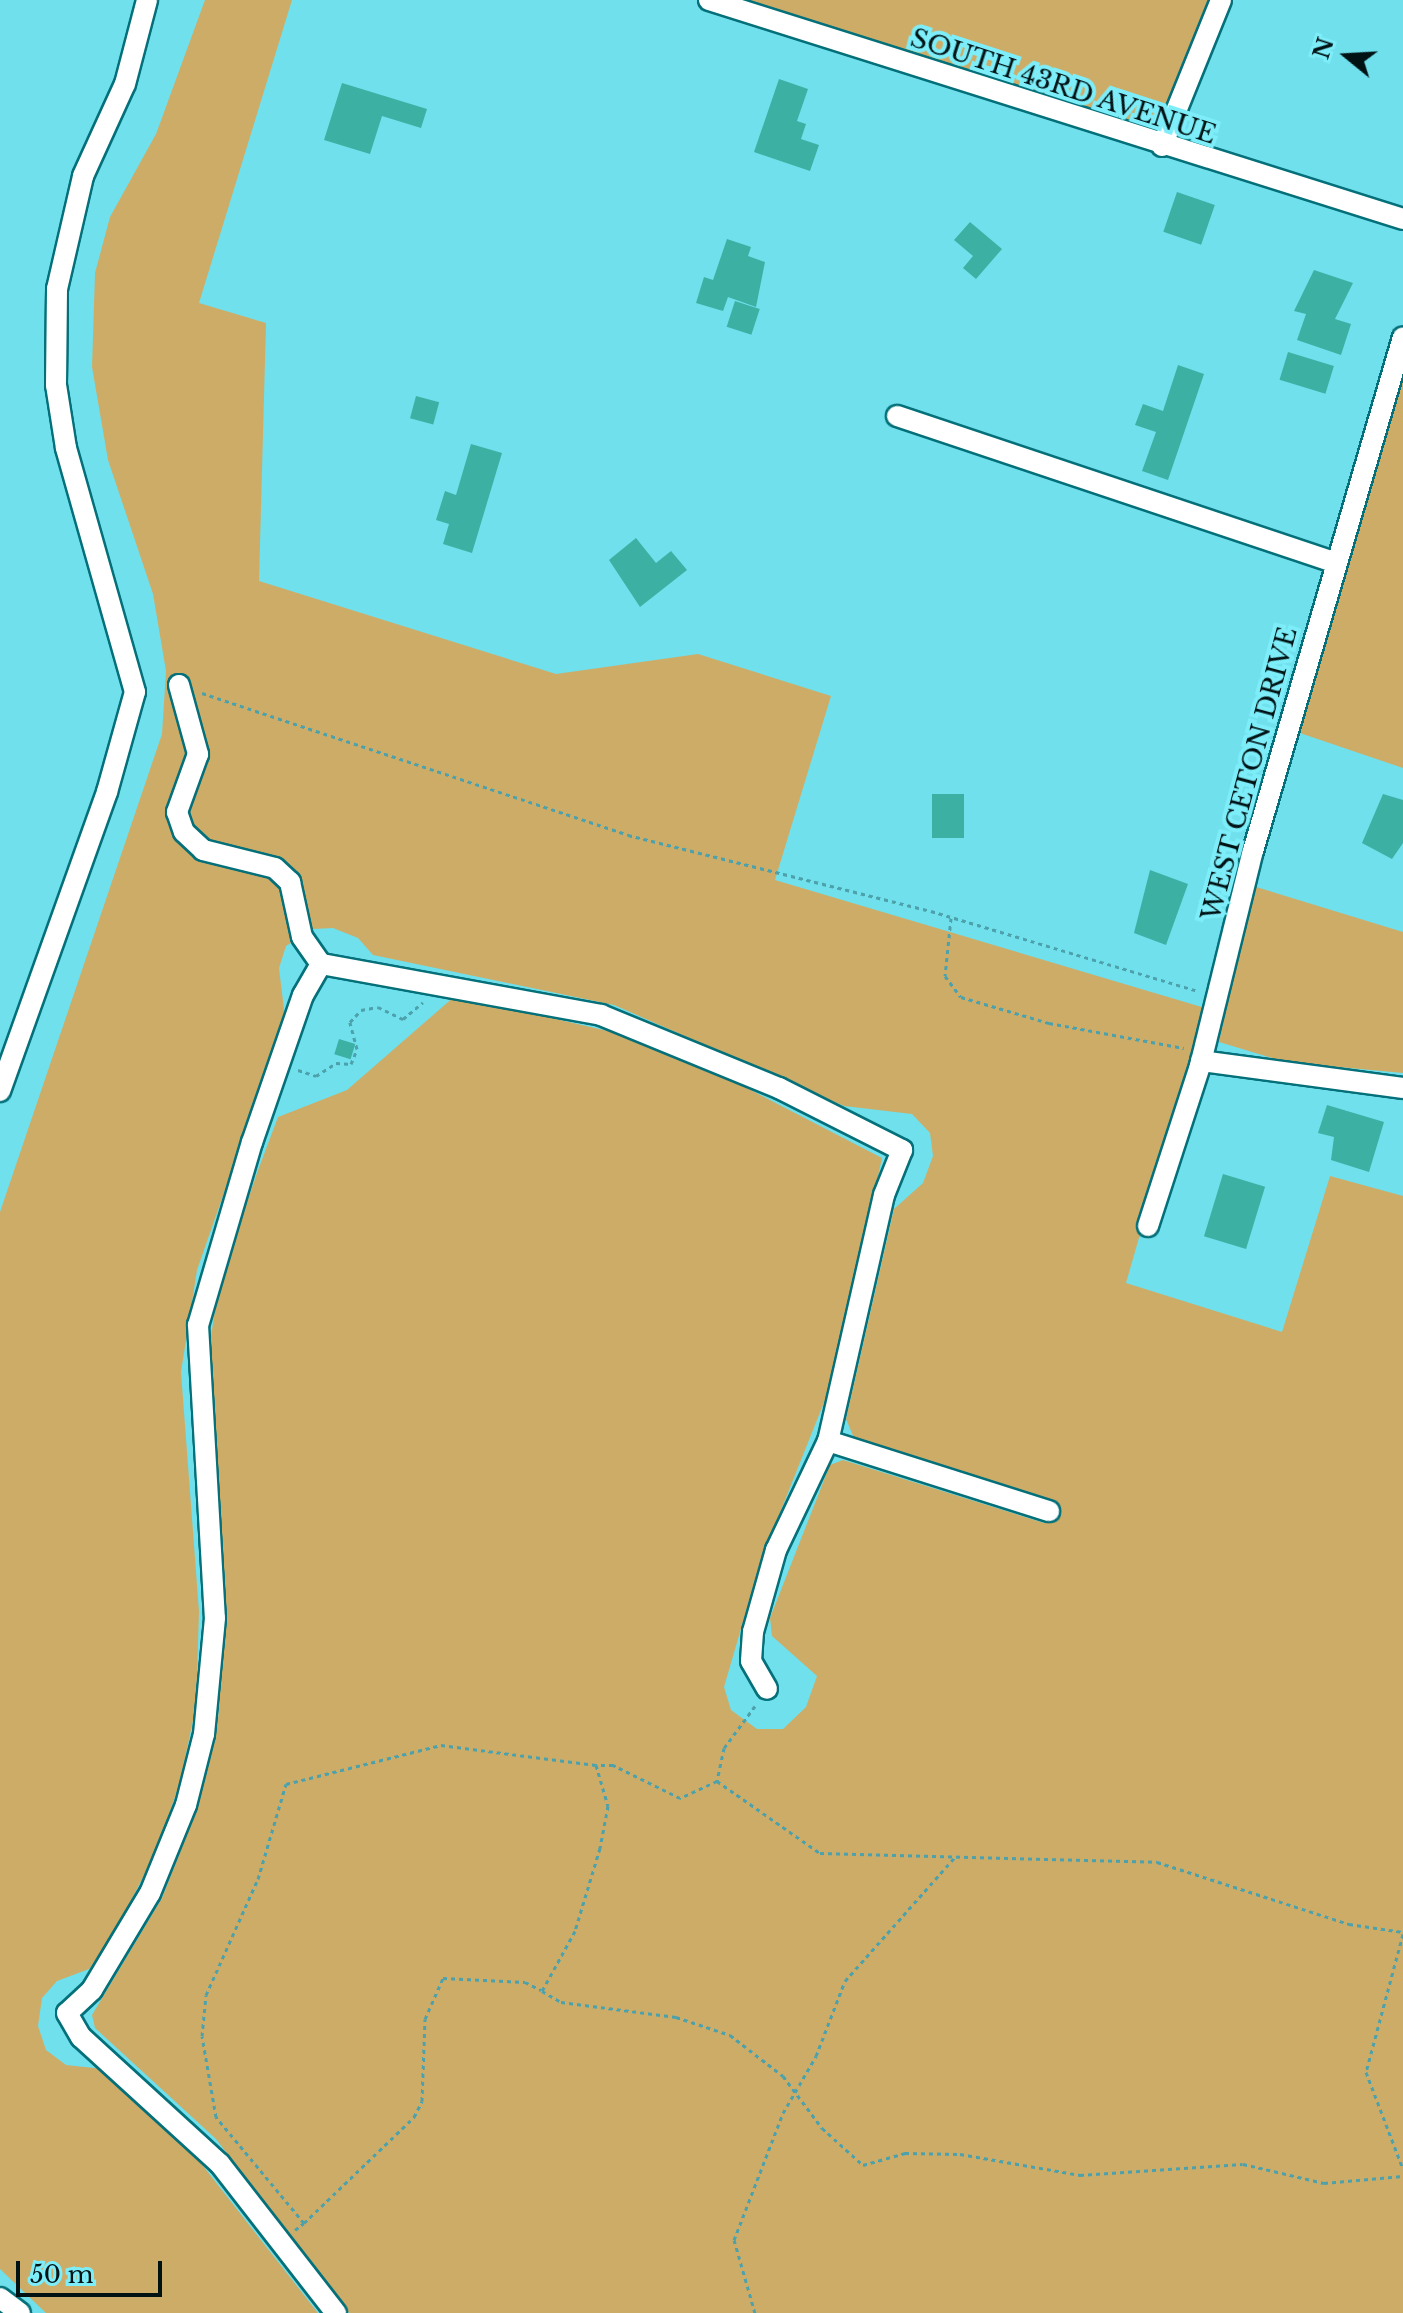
<!DOCTYPE html>
<style>
body{margin:0}
#map{position:relative;width:1403px;height:2313px;overflow:hidden;background:#6fe0ec;font-family:"Libre Baskerville",serif}
div>[style]{position:absolute}
.green>*{inset:0;background:#cdac68}
.building>*{inset:0;background:#3cb0a3;transform-origin:0 0}
.path>*{height:3px;margin-top:-1.5px;transform-origin:0;background:repeating-linear-gradient(90deg,#4da1aa 0 4px,transparent 0 8px)}
.roads{filter:drop-shadow(2px 0 #057079) drop-shadow(-2px 0 #057079) drop-shadow(0 2px #057079) drop-shadow(0 -2px #057079)}
.minor>*{height:20px;margin:-10px;padding:0 10px;transform-origin:10px;border-radius:10px;background:#fff}
span{translate:-50% -50%;white-space:nowrap;text-align:center;line-height:1.15;-webkit-text-stroke:8px #7deef9;paint-order:stroke}
.street-label{font-size:26px;color:#001214}
.north{position:absolute;left:1307px;top:16px;width:80px;height:80px;-webkit-text-stroke:6px #7deef9;paint-order:stroke;rotate:288deg;font-size:22px;font-weight:700;line-height:32px;text-align:center;color:#001214}
.north::after{content:'';display:block;margin:auto;width:28px;height:36px;background:#001214;clip-path:polygon(50% 0,100% 100%,50% 72%,0 100%)}
.scale{position:absolute;left:16px;top:2261px;width:146px;height:36px;box-sizing:border-box;border:4px solid #001214;border-top:0;padding-left:10px;font-size:24px;line-height:28px;white-space:nowrap;color:#001214;-webkit-text-stroke:6px #7deef9;paint-order:stroke}
</style>
<div id="map">
<div class="green">
<div style="clip-path:polygon(205px 0,292px 0,199px 303px,266px 323px,259px 581px,556px 674px,698px 654px,831px 696px,775px 880px,1205px 1008px,1126px 1283px,1282px 1332px,1330px 1176px,1403px 1196px,1403px 2313px,349px 2313px,216px 2139px,95px 2028px,92px 2015px,162px 1898px,196px 1812px,218px 1721px,224px 1612px,205px 1378px,218px 1289px,257px 1173px,278px 1117px,347px 1090px,455px 996px,608px 1031px,706px 1067px,882px 1158px,833px 1380px,761px 1560px,724px 1687px,731px 1710px,757px 1729px,783px 1729px,806px 1707px,817px 1676px,772px 1636px,770px 1618px,830px 1465px,843px 1460px,1044px 1523px,1052px 1501px,854px 1438px,846px 1419px,894px 1209px,923px 1183px,933px 1156px,930px 1133px,912px 1114px,844px 1106px,614px 1005px,373px 955px,358px 938px,333px 928px,313px 929px,286px 946px,279px 968px,285px 1018px,197px 1270px,181px 1372px,199px 1612px,196px 1706px,180px 1782px,156px 1852px,109px 1943px,89px 1969px,57px 1981px,42px 1998px,38px 2026px,46px 2050px,66px 2065px,103px 2069px,189px 2148px,318px 2313px,46px 2313px,0 2269px,0 1212px,162px 734px,166px 671px,153px 594px,108px 460px,92px 367px,95px 273px,110px 217px,156px 134px)"></div>
<div style="clip-path:polygon(745px 0,1213px 0,1170px 108px,1137px 125px)"></div>
<div style="clip-path:polygon(1403px 367px,1403px 768px,1294px 731px)"></div>
<div style="clip-path:polygon(1253px 886px,1403px 932px,1403px 1073px,1285px 1062px,1219px 1042px)"></div>
</div>
<div class="building">
<div style="clip-path:polygon(779px 79px,808px 89px,797px 121px,806px 124px,801px 139px,819px 145px,810px 171px,754px 152px)"></div>
<div style="clip-path:polygon(342px 83px,427px 109px,421px 128px,382px 116px,370px 154px,324px 140px)"></div>
<div style="left:1177px;top:192px;width:40px;height:42px;rotate:19deg"></div>
<div style="clip-path:polygon(970px 222px,1002px 249px,976px 279px,963px 268px,973px 256px,954px 240px)"></div>
<div style="clip-path:polygon(727px 239px,751px 247px,748px 256px,765px 262px,756px 307px,728px 297px,723px 311px,696px 303px,704px 277px,713px 280px)"></div>
<div style="clip-path:polygon(1314px 270px,1353px 283px,1335px 319px,1351px 324px,1341px 355px,1297px 340px,1306px 314px,1294px 311px)"></div>
<div style="left:735px;top:301px;width:26px;height:27px;rotate:18deg"></div>
<div style="left:1288px;top:352px;width:48px;height:29px;rotate:17deg"></div>
<div style="clip-path:polygon(1178px 365px,1204px 374px,1168px 480px,1142px 471px,1156px 432px,1135px 425px,1143px 404px,1163px 411px)"></div>
<div style="left:416px;top:396px;width:24px;height:23px;rotate:15deg"></div>
<div style="clip-path:polygon(471px 444px,502px 453px,472px 553px,443px 544px,449px 524px,436px 520px,445px 491px,456px 495px)"></div>
<div style="clip-path:polygon(636px 538px,656px 563px,671px 551px,687px 570px,640px 607px,609px 560px)"></div>
<div style="left:932px;top:794px;width:32px;height:44px"></div>
<div style="clip-path:polygon(1383px 794px,1403px 800px,1403px 843px,1392px 859px,1362px 843px)"></div>
<div style="clip-path:polygon(1150px 870px,1188px 884px,1166px 945px,1134px 933px)"></div>
<div style="left:339px;top:1039px;width:17px;height:16px;rotate:17deg"></div>
<div style="clip-path:polygon(1327px 1105px,1384px 1122px,1369px 1172px,1331px 1160px,1334px 1137px,1318px 1133px)"></div>
<div style="left:1223px;top:1174px;width:44px;height:65px;rotate:17deg"></div>
</div>
<div class="path">
<div style="left:202px;top:693px;width:449px;rotate:18.4deg"></div>
<div style="left:628px;top:835px;width:312px;rotate:14.1deg"></div>
<div style="left:931px;top:911px;width:279px;rotate:16.7deg"></div>
<div style="left:951px;top:918px;width:58px;rotate:95.9deg"></div>
<div style="left:945px;top:976px;width:26px;rotate:53deg"></div>
<div style="left:961px;top:997px;width:92px;rotate:16.5deg"></div>
<div style="left:1049px;top:1023px;width:137px;rotate:10.5deg"></div>
<div style="left:298px;top:1070px;width:19px;rotate:18deg"></div>
<div style="left:316px;top:1076px;width:24px;rotate:-33deg"></div>
<div style="left:336px;top:1063px;width:15px;rotate:4deg"></div>
<div style="left:351px;top:1064px;width:16px;rotate:-68deg"></div>
<div style="left:357px;top:1049px;width:28px;rotate:-105deg"></div>
<div style="left:350px;top:1022px;width:16px;rotate:-47deg"></div>
<div style="left:361px;top:1010px;width:17px;rotate:-10deg"></div>
<div style="left:378px;top:1007px;width:28px;rotate:26deg"></div>
<div style="left:403px;top:1019px;width:26px;rotate:-40deg"></div>
<div style="left:755px;top:1706px;width:52px;rotate:126.4deg"></div>
<div style="left:724px;top:1748px;width:34px;rotate:102deg"></div>
<div style="left:717px;top:1781px;width:126px;rotate:35deg"></div>
<div style="left:820px;top:1853px;width:337px;rotate:1.5deg"></div>
<div style="left:1157px;top:1862px;width:202px;rotate:17.9deg"></div>
<div style="left:1349px;top:1924px;width:55px;rotate:8.4deg"></div>
<div style="left:717px;top:1781px;width:41px;rotate:155.3deg"></div>
<div style="left:680px;top:1798px;width:75px;rotate:-153.8deg"></div>
<div style="left:613px;top:1765px;width:17px;rotate:180deg"></div>
<div style="left:596px;top:1765px;width:43px;rotate:73.7deg"></div>
<div style="left:608px;top:1806px;width:43px;rotate:100.8deg"></div>
<div style="left:600px;top:1848px;width:87px;rotate:106.8deg"></div>
<div style="left:575px;top:1931px;width:68px;rotate:118.8deg"></div>
<div style="left:542px;top:1991px;width:22px;rotate:30deg"></div>
<div style="left:561px;top:2002px;width:116px;rotate:7.4deg"></div>
<div style="left:676px;top:2017px;width:57px;rotate:18.4deg"></div>
<div style="left:730px;top:2035px;width:67px;rotate:37.7deg"></div>
<div style="left:783px;top:2076px;width:65px;rotate:53.1deg"></div>
<div style="left:822px;top:2128px;width:55px;rotate:42.1deg"></div>
<div style="left:863px;top:2165px;width:44px;rotate:-15.9deg"></div>
<div style="left:905px;top:2153px;width:55px;rotate:1deg"></div>
<div style="left:960px;top:2154px;width:122px;rotate:9.9deg"></div>
<div style="left:1080px;top:2175px;width:163px;rotate:-3.9deg"></div>
<div style="left:1243px;top:2164px;width:83px;rotate:13.2deg"></div>
<div style="left:1324px;top:2183px;width:79px;rotate:-5.1deg"></div>
<div style="left:1403px;top:1934px;width:143px;rotate:105deg"></div>
<div style="left:1366px;top:2072px;width:104px;rotate:69.1deg"></div>
<div style="left:304px;top:2223px;width:153px;rotate:-43.9deg"></div>
<div style="left:414px;top:2117px;width:18px;rotate:-63deg"></div>
<div style="left:422px;top:2101px;width:82px;rotate:-87.9deg"></div>
<div style="left:425px;top:2019px;width:45px;rotate:-66.3deg"></div>
<div style="left:443px;top:1978px;width:82px;rotate:2.8deg"></div>
<div style="left:525px;top:1982px;width:18px;rotate:27deg"></div>
<div style="left:295px;top:2230px;width:11px;rotate:-38deg"></div>
<div style="left:304px;top:2223px;width:138px;rotate:-129.7deg"></div>
<div style="left:216px;top:2117px;width:82px;rotate:-99.8deg"></div>
<div style="left:202px;top:2036px;width:41px;rotate:-84.4deg"></div>
<div style="left:206px;top:1995px;width:127px;rotate:-65.9deg"></div>
<div style="left:258px;top:1879px;width:99px;rotate:-73.6deg"></div>
<div style="left:286px;top:1784px;width:160px;rotate:-14.1deg"></div>
<div style="left:441px;top:1745px;width:156px;rotate:7.4deg"></div>
<div style="left:755px;top:2313px;width:76px;rotate:-106deg"></div>
<div style="left:734px;top:2240px;width:136px;rotate:-68.9deg"></div>
<div style="left:783px;top:2113px;width:66px;rotate:-59.9deg"></div>
<div style="left:816px;top:2056px;width:80px;rotate:-68.9deg"></div>
<div style="left:845px;top:1981px;width:167px;rotate:-48.4deg"></div>
</div>
<div class="roads">
<div class="minor">
<div style="left:709px;top:0;width:728px;rotate:17.51deg"></div>
<div style="left:1162px;top:146px;width:157px;rotate:-68deg"></div>
<div style="left:897px;top:416px;width:463px;rotate:18.5deg"></div>
<div style="left:179px;top:685px;width:72px;rotate:74.6deg"></div>
<div style="left:198px;top:754px;width:62px;rotate:109.9deg"></div>
<div style="left:177px;top:812px;width:21px;rotate:71deg"></div>
<div style="left:184px;top:832px;width:26px;rotate:43deg"></div>
<div style="left:203px;top:850px;width:74px;rotate:14deg"></div>
<div style="left:275px;top:868px;width:21px;rotate:43deg"></div>
<div style="left:290px;top:882px;width:56px;rotate:77.7deg"></div>
<div style="left:302px;top:937px;width:33px;rotate:55deg"></div>
<div style="left:321px;top:964px;width:36px;rotate:120deg"></div>
<div style="left:303px;top:995px;width:156px;rotate:109.1deg"></div>
<div style="left:252px;top:1142px;width:191px;rotate:106.4deg"></div>
<div style="left:198px;top:1325px;width:293px;rotate:86.7deg"></div>
<div style="left:215px;top:1618px;width:117px;rotate:95.4deg"></div>
<div style="left:204px;top:1734px;width:73px;rotate:104.2deg"></div>
<div style="left:186px;top:1805px;width:95px;rotate:112.2deg"></div>
<div style="left:150px;top:1893px;width:113px;rotate:120.9deg"></div>
<div style="left:92px;top:1990px;width:34px;rotate:137deg"></div>
<div style="left:67px;top:2013px;width:28px;rotate:60deg"></div>
<div style="left:81px;top:2037px;width:188px;rotate:42.4deg"></div>
<div style="left:220px;top:2164px;width:189px;rotate:52.1deg"></div>
<div style="left:321px;top:964px;width:285px;rotate:10.3deg"></div>
<div style="left:601px;top:1015px;width:192px;rotate:22.3deg"></div>
<div style="left:779px;top:1088px;width:138px;rotate:26.8deg"></div>
<div style="left:902px;top:1150px;width:48px;rotate:111.8deg"></div>
<div style="left:884px;top:1195px;width:252px;rotate:102.8deg"></div>
<div style="left:828px;top:1441px;width:121px;rotate:115.5deg"></div>
<div style="left:776px;top:1550px;width:85px;rotate:105.7deg"></div>
<div style="left:753px;top:1632px;width:29px;rotate:94deg"></div>
<div style="left:751px;top:1661px;width:32px;rotate:60deg"></div>
<div style="left:1201px;top:1061px;width:204px;rotate:7.6deg"></div>
<div style="left:0;top:1091px;width:318px;rotate:-70.3deg"></div>
<div style="left:107px;top:792px;width:104px;rotate:-74.4deg"></div>
<div style="left:135px;top:692px;width:254px;rotate:-105.8deg"></div>
<div style="left:66px;top:448px;width:64px;rotate:-99deg"></div>
<div style="left:56px;top:385px;width:96px;rotate:-89.4deg"></div>
<div style="left:57px;top:289px;width:116px;rotate:-77deg"></div>
<div style="left:83px;top:176px;width:101px;rotate:-65.5deg"></div>
<div style="left:125px;top:84px;width:87px;rotate:-75.3deg"></div>
<div style="left:1148px;top:1226px;width:168px;rotate:-72deg"></div>
<div style="left:1200px;top:1066px;width:221px;rotate:-76.2deg"></div>
<div style="left:1253px;top:851px;width:535px;rotate:-73.73deg"></div>
<div style="left:828px;top:1441px;width:232px;rotate:17.6deg"></div>
<div style="left:0;top:2298px;width:25px;rotate:37deg"></div>
</div>
</div>
<div class="street-label">
<span style="left:1063px;top:87px;rotate:18deg">SOUTH 43RD AVENUE</span>
<span style="left:1250px;top:774px;rotate:-75deg">WEST CETON DRIVE</span>
</div>
<div class="north">N</div>
<div class="scale">50 m</div>
</div>
